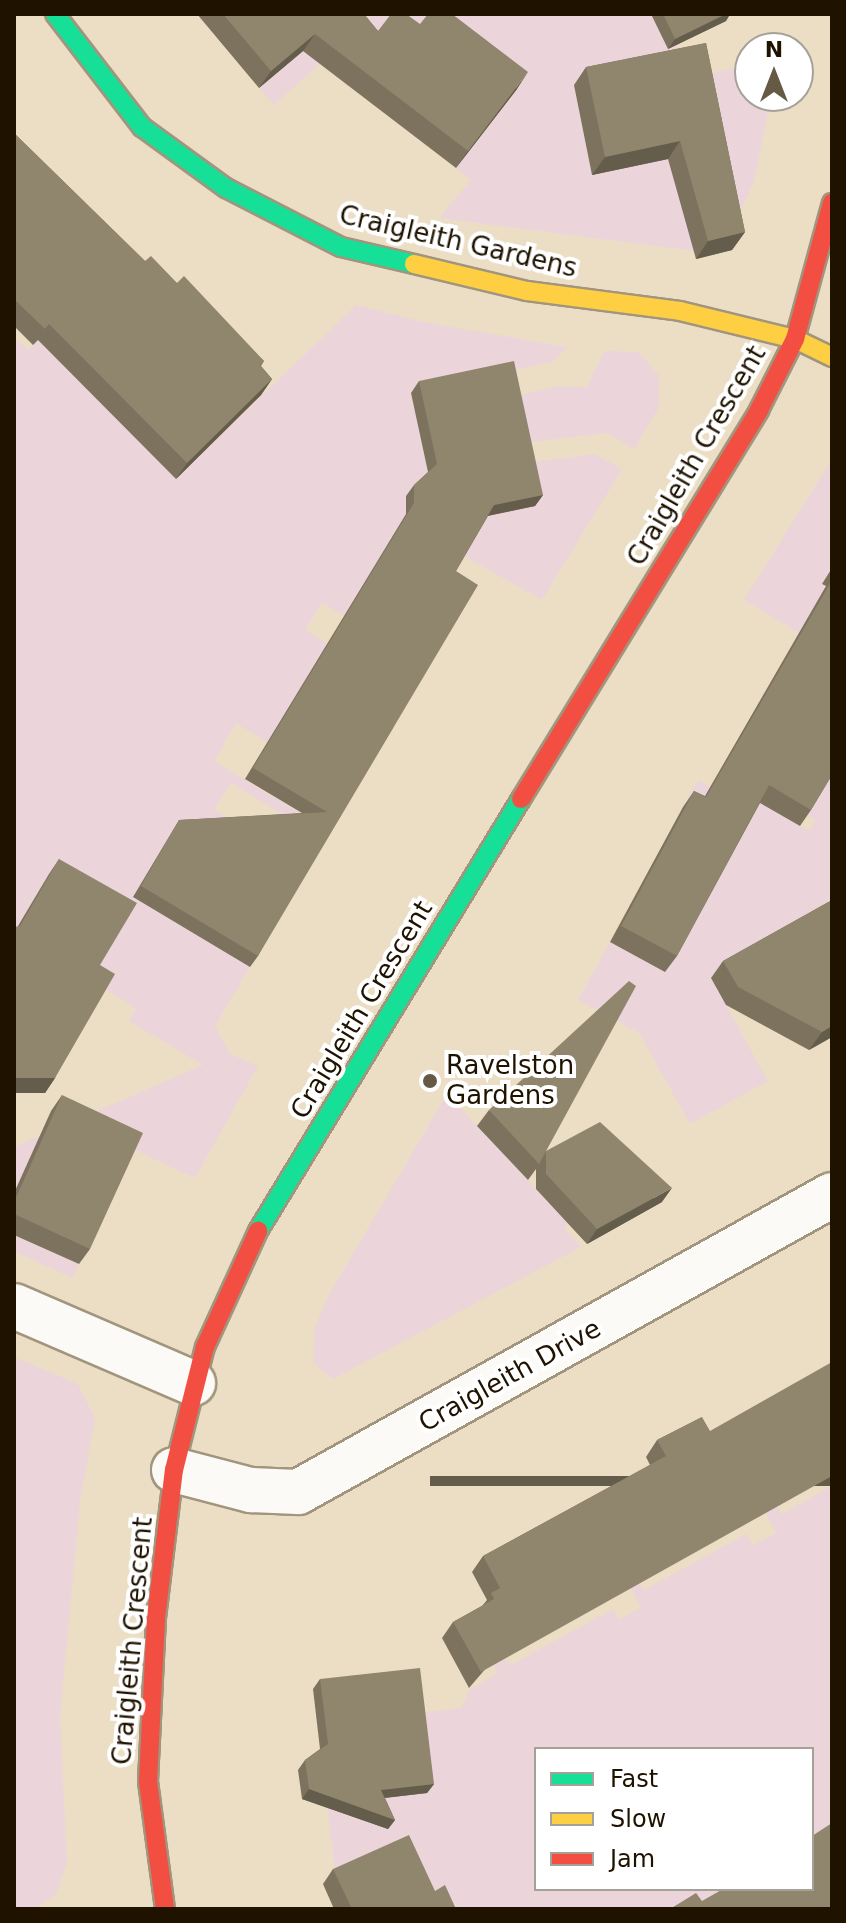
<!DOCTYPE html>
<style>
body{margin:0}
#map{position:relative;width:846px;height:1923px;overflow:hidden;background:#ebdec4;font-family:"DejaVu Sans",sans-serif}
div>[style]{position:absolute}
.green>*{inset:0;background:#ecd4db}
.roads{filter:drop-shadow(2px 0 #a1957e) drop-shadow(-2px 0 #a1957e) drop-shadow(0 2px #a1957e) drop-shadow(0 -2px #a1957e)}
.street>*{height:44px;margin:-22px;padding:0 22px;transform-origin:22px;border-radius:22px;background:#fcfaf6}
.fast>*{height:18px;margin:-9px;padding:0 9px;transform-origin:9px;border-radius:9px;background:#16e098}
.slow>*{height:18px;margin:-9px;padding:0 9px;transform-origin:9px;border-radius:9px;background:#ffcf43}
.jam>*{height:18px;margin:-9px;padding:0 9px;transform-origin:9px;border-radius:9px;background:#f24e42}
.wall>*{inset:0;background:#7c725e}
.shaded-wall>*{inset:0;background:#655d4c;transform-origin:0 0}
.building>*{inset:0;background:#90856d}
.dots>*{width:22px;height:22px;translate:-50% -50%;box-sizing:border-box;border:4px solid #fff;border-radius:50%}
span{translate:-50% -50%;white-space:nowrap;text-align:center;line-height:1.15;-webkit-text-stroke:8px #fff;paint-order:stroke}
.street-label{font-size:26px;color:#1f1300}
.poi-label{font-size:26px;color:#1f1300}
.left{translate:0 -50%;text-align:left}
.frame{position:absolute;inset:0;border:16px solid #1f1300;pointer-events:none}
.legend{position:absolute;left:534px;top:1747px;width:280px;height:144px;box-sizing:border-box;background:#fff;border:2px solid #a5a199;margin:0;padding:10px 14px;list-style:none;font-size:24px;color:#1f1300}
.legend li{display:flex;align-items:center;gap:16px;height:40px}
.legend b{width:40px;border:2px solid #a5a199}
.north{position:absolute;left:734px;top:32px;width:80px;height:80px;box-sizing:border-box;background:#fff;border:2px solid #a5a199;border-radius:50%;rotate:0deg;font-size:22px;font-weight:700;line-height:32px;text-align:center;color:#1f1300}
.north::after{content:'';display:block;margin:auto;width:28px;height:36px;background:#665a45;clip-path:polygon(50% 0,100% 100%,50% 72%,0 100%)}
</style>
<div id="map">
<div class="green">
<div style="clip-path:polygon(339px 14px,672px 14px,680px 62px,577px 101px,592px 174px,697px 76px,750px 65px,750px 96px,771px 96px,754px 182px,731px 230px,695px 251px,439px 218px,471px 180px,456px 168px,524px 80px,513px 71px,409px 41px,349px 69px,330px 55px,274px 105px,259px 88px,341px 18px)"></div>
<div style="clip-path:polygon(356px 305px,423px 322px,567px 347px,552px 362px,460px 382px,417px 417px,431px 487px,406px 498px,408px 511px,526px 463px,595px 454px,622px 469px,542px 600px,464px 556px,345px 616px,322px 603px,305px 630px,412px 694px,268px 743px,236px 723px,214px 761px,330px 831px,325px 840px,231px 783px,214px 810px,226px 817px,157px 911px,250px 967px,215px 1026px,230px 1054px,258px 1066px,195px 1178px,88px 1128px,14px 1193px,14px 1147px,203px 1065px,129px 1021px,136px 1008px,14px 933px,14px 337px,28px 350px,57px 321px,176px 479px)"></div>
<div style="clip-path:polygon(604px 351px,639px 352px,659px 376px,659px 407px,634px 449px,607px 433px,522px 443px,512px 397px,554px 387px,587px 387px)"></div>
<div style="clip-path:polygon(832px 459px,832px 568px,822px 584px,832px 590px,799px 633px,744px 600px)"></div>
<div style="clip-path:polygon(832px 772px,832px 990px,711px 978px,768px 1081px,690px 1124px,639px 1033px,578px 1000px,610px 942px,738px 836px,683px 807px,698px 780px,710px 787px,716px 777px,809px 831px,816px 820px,807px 815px)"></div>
<div style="clip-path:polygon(447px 1094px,568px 1223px,564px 1228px,581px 1247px,333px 1379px,313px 1363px,315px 1327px,327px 1298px)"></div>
<div style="clip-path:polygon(14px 1235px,79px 1264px,72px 1278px,14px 1251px)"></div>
<div style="clip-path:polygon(14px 1357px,78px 1384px,95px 1418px,80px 1502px,60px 1716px,67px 1863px,56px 1894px,34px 1909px,14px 1909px)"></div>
<div style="clip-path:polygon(752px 1460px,782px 1514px,832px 1486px,832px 1824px,812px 1846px,812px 1749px,536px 1749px,536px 1889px,737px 1889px,705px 1909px,438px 1909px,335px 1871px,327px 1805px,417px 1713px,461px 1708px,470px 1689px,498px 1673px,466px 1617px,511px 1665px,613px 1609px,619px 1620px,641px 1607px,604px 1539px,644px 1590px,746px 1534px,753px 1545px,776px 1533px,740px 1467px)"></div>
</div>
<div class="roads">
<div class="street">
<div style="left:14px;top:1306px;width:195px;rotate:23.3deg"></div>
<div style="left:174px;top:1470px;width:80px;rotate:14.6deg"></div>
<div style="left:251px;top:1490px;width:47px;rotate:2.4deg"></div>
<div style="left:298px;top:1492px;width:611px;rotate:-29.08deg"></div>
</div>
<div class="fast">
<div style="left:55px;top:14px;width:143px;rotate:52.4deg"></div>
<div style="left:142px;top:127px;width:104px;rotate:36deg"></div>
<div style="left:226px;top:188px;width:129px;rotate:27.2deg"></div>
<div style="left:341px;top:247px;width:75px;rotate:13.1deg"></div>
<div style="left:258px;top:1231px;width:506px;rotate:-58.67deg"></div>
</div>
<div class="slow">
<div style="left:414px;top:264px;width:116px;rotate:13.4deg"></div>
<div style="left:527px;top:291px;width:154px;rotate:7.4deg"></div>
<div style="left:680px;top:311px;width:118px;rotate:13.7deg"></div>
<div style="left:795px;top:339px;width:41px;rotate:25.9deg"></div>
</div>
<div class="jam">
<div style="left:521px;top:799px;width:456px;rotate:-58.5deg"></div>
<div style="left:759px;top:410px;width:80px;rotate:-63.1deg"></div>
<div style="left:795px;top:339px;width:141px;rotate:-74.8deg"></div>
<div style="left:165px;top:1909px;width:129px;rotate:-97.6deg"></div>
<div style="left:148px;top:1781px;width:163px;rotate:-87.2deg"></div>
<div style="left:156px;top:1618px;width:149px;rotate:-83.1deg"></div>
<div style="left:174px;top:1470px;width:127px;rotate:-75.9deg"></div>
<div style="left:205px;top:1347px;width:128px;rotate:-65.4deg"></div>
</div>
</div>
<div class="wall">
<div style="clip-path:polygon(197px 14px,364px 14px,378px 31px,420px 24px,517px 89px,456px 168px,303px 51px,259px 88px)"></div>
<div style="clip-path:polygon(651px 14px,730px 14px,726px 21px,668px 49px)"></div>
<div style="clip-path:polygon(706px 43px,745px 232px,732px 250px,696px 259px,668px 159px,592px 175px,574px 85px,586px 67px)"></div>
<div style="clip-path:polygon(14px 133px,145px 261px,177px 283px,264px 361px,261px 366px,272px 379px,261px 395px,176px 479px,38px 340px,33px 345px,14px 326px)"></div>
<div style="clip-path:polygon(419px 381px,543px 495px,535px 506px,488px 516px,456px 571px,258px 956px,250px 967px,133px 897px,179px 820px,302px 813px,245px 779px,406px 514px,406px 496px,414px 485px,428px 472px,411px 393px)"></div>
<div style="clip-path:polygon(832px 568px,832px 775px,811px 810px,800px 826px,760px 803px,677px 956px,665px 972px,610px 942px,683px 807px,694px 791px,705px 796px,826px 586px,822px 584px)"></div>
<div style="clip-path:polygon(59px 859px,100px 965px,55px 1078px,45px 1093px,14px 1093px,18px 926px,49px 874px)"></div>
<div style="clip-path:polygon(832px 900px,832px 1037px,809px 1050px,726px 1005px,711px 978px,723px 961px)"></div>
<div style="clip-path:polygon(62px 1095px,90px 1249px,79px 1264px,14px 1235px,14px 1193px,51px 1111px)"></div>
<div style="clip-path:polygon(489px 1110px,546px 1151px,662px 1202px,587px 1244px,536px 1189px,536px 1169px,528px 1180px,477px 1126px)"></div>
<div style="clip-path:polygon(702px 1417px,469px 1688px,442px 1638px,453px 1622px,482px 1606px,487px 1600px,472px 1572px,483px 1556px,650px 1465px,646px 1457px,657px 1440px)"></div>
<div style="clip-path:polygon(320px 1679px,434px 1784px,427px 1793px,385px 1798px,395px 1820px,388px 1829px,302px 1799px,298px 1770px,305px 1760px,320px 1749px,313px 1689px)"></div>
<div style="clip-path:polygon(333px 1869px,435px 1891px,456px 1909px,334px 1909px,323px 1884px)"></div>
</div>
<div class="shaded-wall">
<div style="clip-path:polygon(726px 14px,730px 14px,726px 21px,668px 49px,675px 39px)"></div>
<div style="clip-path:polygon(315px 34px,303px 51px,259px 88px,271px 71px)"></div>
<div style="clip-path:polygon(528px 72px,517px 89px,456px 168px,468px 151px)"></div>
<div style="clip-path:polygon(680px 141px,668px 159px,592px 175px,605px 157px)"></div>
<div style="clip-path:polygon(745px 232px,732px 250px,696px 259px,708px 241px)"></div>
<div style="clip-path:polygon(272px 379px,261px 395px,176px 479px,187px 463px)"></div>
<div style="clip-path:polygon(543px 495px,535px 506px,486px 516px,494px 505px)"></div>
<div style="clip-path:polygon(832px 1026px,832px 1037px,809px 1050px,822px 1032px)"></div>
<div style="clip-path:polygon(14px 1078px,55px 1078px,45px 1093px,14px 1093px)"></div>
<div style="clip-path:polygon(672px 1188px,662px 1202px,587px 1244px,597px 1229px)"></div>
<div style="left:832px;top:1476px;width:10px;height:402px;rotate:90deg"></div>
<div style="clip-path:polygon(434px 1784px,427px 1793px,374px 1799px,381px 1790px)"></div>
<div style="clip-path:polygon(309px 1789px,395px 1820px,388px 1829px,302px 1799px)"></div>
</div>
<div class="building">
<div style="clip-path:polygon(223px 14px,364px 14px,378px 31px,391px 14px,406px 14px,420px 24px,428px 14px,452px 14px,528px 72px,468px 151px,315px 34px,271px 71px)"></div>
<div style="clip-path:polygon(663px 14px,726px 14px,675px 39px)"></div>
<div style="clip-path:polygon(706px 43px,745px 232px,708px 241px,680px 141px,605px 157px,586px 67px)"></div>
<div style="clip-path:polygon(14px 133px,145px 261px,151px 256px,177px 283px,184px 276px,264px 361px,260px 365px,272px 379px,187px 463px,49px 324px,45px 329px,14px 299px)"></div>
<div style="clip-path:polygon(514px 361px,543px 495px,494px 505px,456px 571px,478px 585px,258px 956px,141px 886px,179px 820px,327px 812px,253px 768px,414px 503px,414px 485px,437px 464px,419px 381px)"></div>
<div style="clip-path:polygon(832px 580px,832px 775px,811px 810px,769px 785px,677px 956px,621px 926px,694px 791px,706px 797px)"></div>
<div style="clip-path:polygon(59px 859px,137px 903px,100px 965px,115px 974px,55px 1078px,14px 1078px,14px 927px,20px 926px)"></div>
<div style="clip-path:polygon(832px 900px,832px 1026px,822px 1032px,738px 987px,723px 961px)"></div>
<div style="clip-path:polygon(629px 981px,636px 986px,539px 1164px,489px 1110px)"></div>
<div style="clip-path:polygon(62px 1095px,143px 1133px,90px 1249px,14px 1214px,14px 1202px)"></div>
<div style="clip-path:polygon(600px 1122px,672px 1188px,597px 1229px,546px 1174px,546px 1151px)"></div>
<div style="clip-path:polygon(832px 1362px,832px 1476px,481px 1672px,453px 1622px,494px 1599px,491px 1593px,500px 1588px,483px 1556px,666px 1456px,657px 1440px,702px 1417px,710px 1431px)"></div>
<div style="clip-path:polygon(420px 1668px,434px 1784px,381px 1790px,395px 1820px,309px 1789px,305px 1760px,328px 1744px,320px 1679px)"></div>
<div style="clip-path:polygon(832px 1823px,832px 1909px,670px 1909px,696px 1893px,702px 1901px,723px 1889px,812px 1889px,812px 1836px)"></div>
<div style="clip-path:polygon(409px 1835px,435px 1891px,445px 1885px,456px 1909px,352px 1909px,333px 1869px)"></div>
</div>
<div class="dots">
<div style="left:430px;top:1081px;background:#665a45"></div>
</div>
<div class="street-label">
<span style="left:458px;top:242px;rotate:13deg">Craigleith Gardens</span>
<span style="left:697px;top:456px;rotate:-60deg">Craigleith Crescent</span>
<span style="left:362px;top:1010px;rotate:-59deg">Craigleith Crescent</span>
<span style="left:510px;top:1376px;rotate:-29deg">Craigleith Drive</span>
<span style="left:133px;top:1641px;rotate:-85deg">Craigleith Crescent</span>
</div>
<div class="poi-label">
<span class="left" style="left:446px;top:1081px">Ravelston<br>Gardens</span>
</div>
<div class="frame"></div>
<ul class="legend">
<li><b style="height:10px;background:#16e098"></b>Fast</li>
<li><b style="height:10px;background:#ffcf43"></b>Slow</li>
<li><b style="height:10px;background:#f24e42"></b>Jam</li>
</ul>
<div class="north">N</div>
</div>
